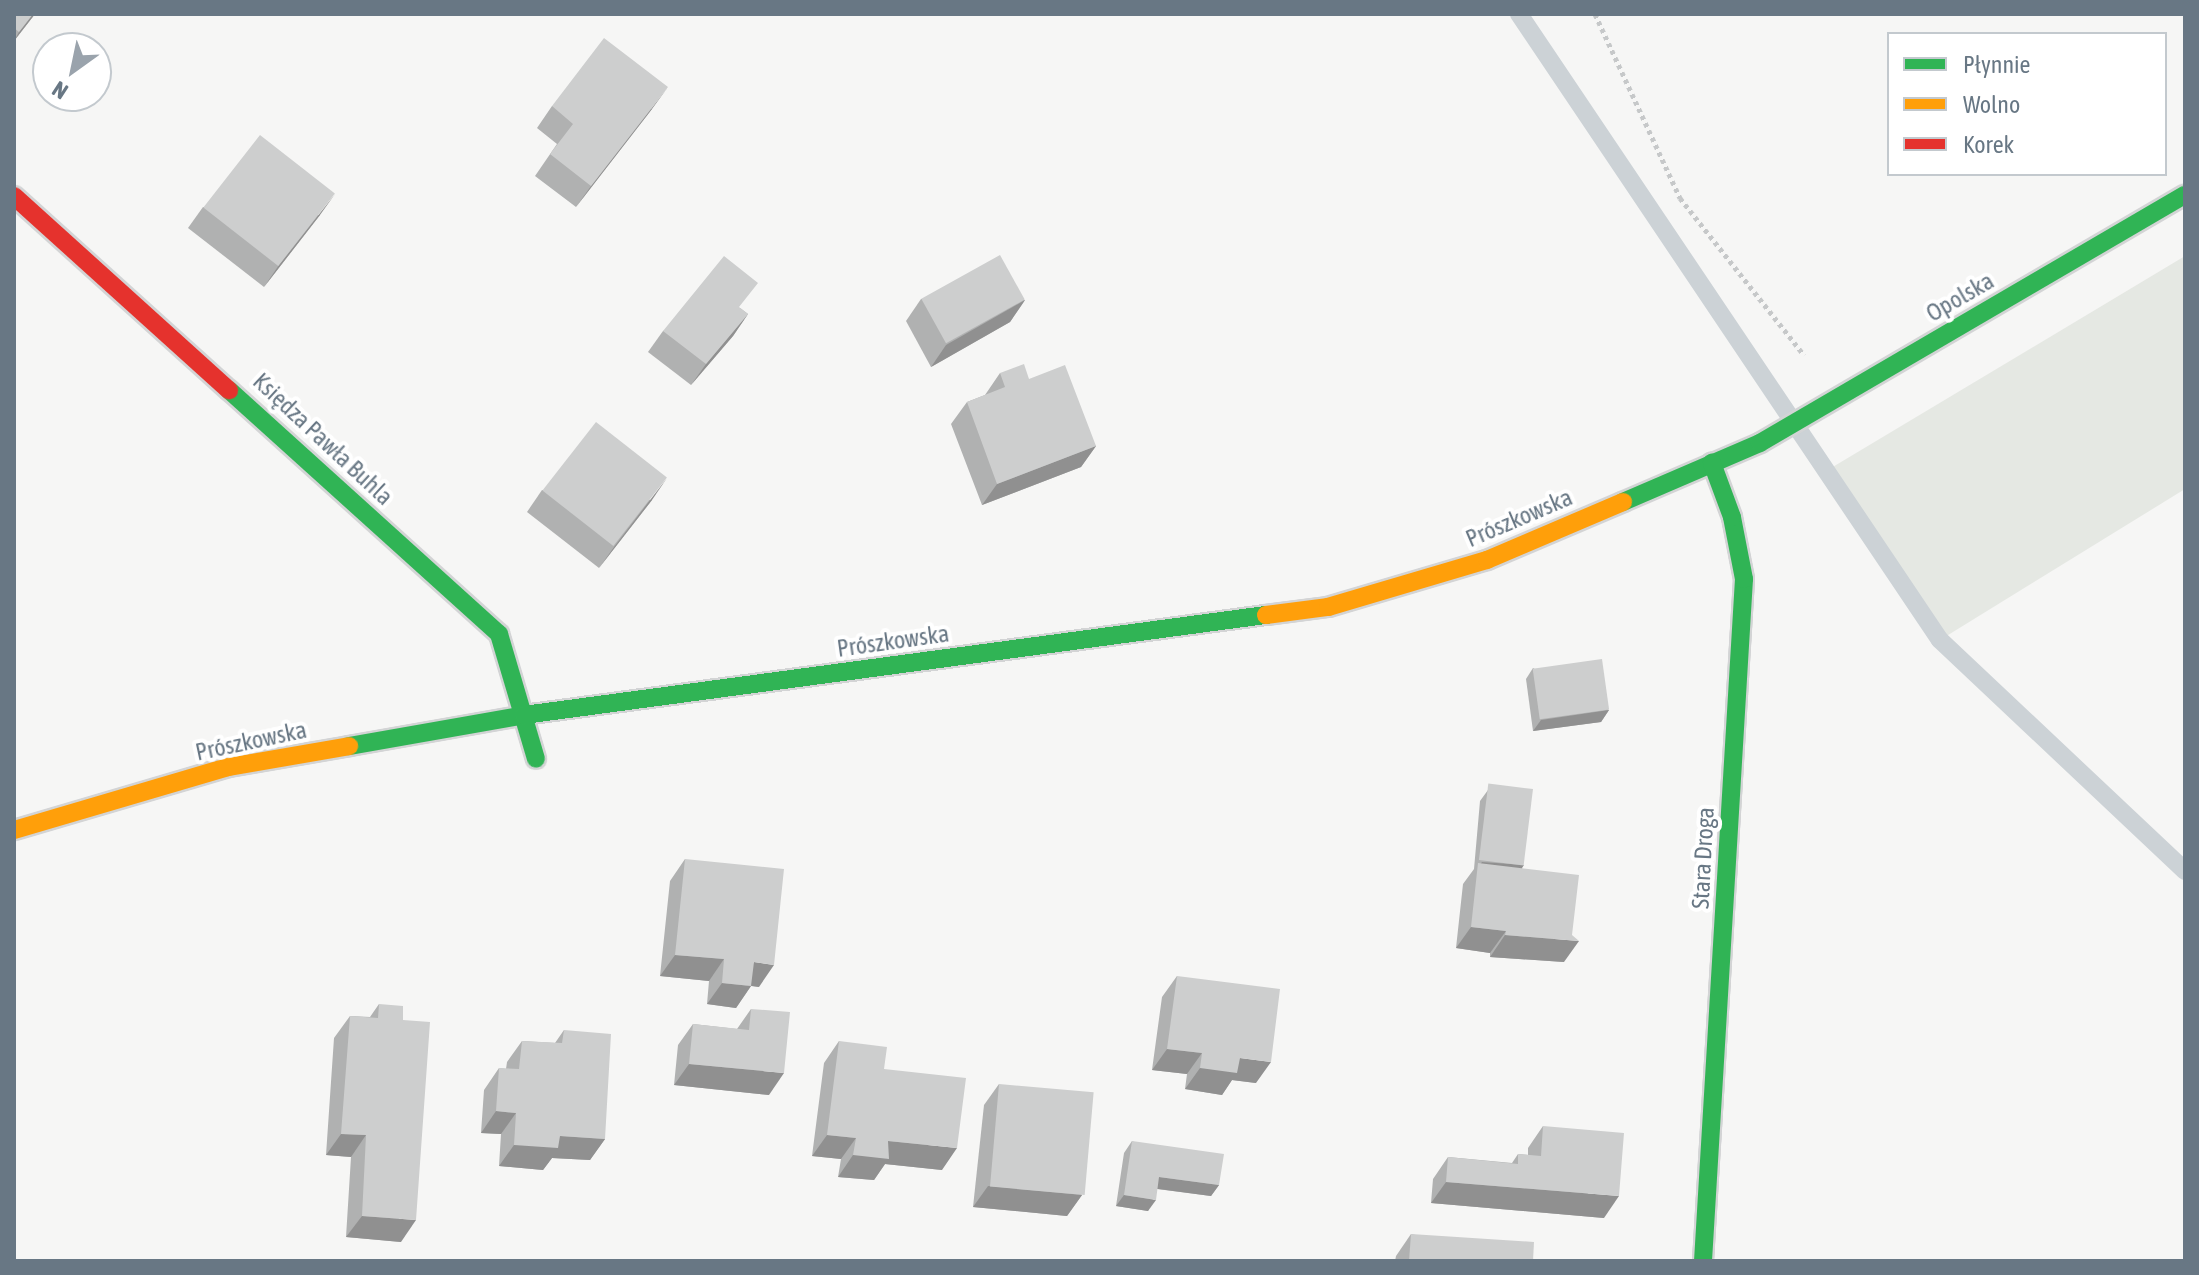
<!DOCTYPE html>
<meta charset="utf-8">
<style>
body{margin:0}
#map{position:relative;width:2199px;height:1275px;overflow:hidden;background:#f6f6f5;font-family:"Asap Condensed",sans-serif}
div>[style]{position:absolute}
.green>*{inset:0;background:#e5e8e3}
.stream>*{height:18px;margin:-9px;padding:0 9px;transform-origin:9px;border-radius:9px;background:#ccd2d6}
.path>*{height:5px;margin-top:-2.5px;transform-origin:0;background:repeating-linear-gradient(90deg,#c6c8c9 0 4px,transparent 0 8px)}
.roads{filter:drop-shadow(2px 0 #d3d4d5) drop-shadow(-2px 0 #d3d4d5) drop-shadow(0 2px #d3d4d5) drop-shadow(0 -2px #d3d4d5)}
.fast>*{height:18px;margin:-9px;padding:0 9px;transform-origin:9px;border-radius:9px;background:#30b455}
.slow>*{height:18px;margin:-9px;padding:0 9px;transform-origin:9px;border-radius:9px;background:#ff9f0a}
.jam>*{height:18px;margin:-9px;padding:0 9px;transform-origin:9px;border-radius:9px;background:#e5322d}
.wall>*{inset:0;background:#b0b1b1}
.shaded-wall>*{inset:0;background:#909090}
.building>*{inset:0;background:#cdcece;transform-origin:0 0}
span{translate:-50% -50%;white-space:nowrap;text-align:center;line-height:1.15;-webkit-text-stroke:8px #fff;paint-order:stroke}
.street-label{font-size:24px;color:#687784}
.frame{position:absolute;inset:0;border:16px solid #687784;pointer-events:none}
.legend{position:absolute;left:1887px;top:32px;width:280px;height:144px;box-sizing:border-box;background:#fff;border:2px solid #c3c9ce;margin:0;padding:10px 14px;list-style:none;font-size:24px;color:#687784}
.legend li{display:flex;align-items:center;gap:16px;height:40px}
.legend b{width:40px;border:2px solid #c3c9ce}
.north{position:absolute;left:32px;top:32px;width:80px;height:80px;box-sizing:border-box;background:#fff;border:2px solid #c3c9ce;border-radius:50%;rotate:213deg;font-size:22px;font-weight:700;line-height:32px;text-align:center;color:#687784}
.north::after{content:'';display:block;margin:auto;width:28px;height:36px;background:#9aa3ac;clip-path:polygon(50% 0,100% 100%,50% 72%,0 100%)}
</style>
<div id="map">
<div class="green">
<div style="clip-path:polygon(2185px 256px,2185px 489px,1940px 640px,1826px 471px)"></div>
</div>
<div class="stream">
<div style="left:1519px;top:14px;width:754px;rotate:56.08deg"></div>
<div style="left:1940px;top:640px;width:337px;rotate:43.3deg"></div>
</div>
<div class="path">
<div style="left:1595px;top:14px;width:203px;rotate:65.2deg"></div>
<div style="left:1680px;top:198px;width:200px;rotate:51.7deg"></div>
</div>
<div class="roads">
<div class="fast">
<div style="left:229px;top:390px;width:364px;rotate:42.1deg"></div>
<div style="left:499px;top:634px;width:130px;rotate:73.5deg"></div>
<div style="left:1623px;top:502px;width:149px;rotate:-23.3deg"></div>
<div style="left:1760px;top:443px;width:492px;rotate:-30.3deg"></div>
<div style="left:349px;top:746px;width:178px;rotate:-10deg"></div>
<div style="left:524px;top:715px;width:749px;rotate:-7.68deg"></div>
<div style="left:1703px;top:1261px;width:683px;rotate:-86.56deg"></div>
<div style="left:1744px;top:579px;width:63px;rotate:-101deg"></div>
<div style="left:1732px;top:517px;width:58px;rotate:-110.3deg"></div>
</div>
<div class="slow">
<div style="left:1266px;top:615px;width:63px;rotate:-7.4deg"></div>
<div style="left:1328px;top:607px;width:166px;rotate:-16.5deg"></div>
<div style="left:1487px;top:560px;width:148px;rotate:-23.1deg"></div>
<div style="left:14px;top:830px;width:223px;rotate:-16.4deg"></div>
<div style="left:228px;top:767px;width:123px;rotate:-9.8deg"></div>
</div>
<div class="jam">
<div style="left:14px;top:196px;width:290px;rotate:42.1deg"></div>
</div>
</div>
<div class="wall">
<div style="clip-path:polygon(14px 14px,35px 14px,14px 41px)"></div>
<div style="clip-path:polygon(552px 106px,652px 109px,576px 207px,535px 176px,557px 144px,537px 128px)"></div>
<div style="clip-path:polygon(203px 207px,320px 215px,264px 287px,188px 228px)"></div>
<div style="clip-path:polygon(921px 299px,1025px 300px,1010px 322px,931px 367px,906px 321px)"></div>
<div style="clip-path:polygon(740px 308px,748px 314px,733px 336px,691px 385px,648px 352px,663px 331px)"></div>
<div style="clip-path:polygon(1000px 373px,1029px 379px,1096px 446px,1081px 467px,982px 505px,951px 424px,967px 402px,985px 395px)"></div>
<div style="clip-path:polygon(542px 490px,652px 500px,599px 568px,527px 512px)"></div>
<div style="clip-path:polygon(1533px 668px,1609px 710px,1601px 722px,1533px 731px,1526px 679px)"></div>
<div style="clip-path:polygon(1488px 790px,1522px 868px,1564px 962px,1490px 957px,1490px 953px,1456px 948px,1463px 884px,1474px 869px,1480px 801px)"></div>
<div style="clip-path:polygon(685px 859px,759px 987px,751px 986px,736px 1008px,707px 1004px,709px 981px,660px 976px,670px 881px)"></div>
<div style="clip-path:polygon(1177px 976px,1256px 1083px,1232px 1080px,1222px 1095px,1185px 1089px,1187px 1074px,1152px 1070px,1162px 997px)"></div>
<div style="clip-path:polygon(379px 1004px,401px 1242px,346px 1237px,351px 1157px,326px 1155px,334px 1038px,350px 1016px,370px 1017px)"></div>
<div style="clip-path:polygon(751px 1009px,769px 1095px,674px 1085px,678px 1045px,693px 1024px,737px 1029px)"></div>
<div style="clip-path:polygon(564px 1030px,605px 1139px,590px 1160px,552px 1158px,543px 1170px,499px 1166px,501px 1134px,481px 1133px,484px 1090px,499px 1068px,506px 1069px,507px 1062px,522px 1041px,555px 1043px)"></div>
<div style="clip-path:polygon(839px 1041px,884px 1069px,942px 1170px,885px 1164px,874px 1180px,838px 1177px,841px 1159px,812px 1156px,824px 1063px)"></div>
<div style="clip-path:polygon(999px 1084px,1082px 1195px,1067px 1216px,973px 1207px,984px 1105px)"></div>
<div style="clip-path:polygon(1543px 1126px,1604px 1218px,1431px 1203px,1433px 1179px,1448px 1157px,1512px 1163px,1518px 1154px,1528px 1155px,1528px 1148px)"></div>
<div style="clip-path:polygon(1132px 1141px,1219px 1185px,1211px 1196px,1157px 1189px,1148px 1211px,1116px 1206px,1124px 1153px)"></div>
<div style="clip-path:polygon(1411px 1234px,1533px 1261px,1395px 1261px,1396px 1256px)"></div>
</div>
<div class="shaded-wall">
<div style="clip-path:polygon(33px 14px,35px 14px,14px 41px,19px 32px)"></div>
<div style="clip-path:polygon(668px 87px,652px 109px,576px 207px,591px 186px)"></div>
<div style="clip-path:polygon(335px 194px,320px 215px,264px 287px,279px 265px)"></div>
<div style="clip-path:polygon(1025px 300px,1010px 322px,931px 367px,946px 345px)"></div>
<div style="clip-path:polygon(748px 314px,733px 336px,691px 385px,706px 364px)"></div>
<div style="clip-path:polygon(1096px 446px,1081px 467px,982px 505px,997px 484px)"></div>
<div style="clip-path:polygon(667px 478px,652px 500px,599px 568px,614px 547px)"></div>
<div style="clip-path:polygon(1609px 710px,1601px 722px,1533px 731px,1541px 720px)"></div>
<div style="clip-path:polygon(1482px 862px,1524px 865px,1516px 877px,1478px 867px)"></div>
<div style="clip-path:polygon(1471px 927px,1506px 931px,1490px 953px,1456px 948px)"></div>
<div style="clip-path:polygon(1505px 935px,1579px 941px,1564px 962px,1490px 957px)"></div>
<div style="clip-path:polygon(675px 955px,724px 959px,709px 981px,660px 976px)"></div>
<div style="clip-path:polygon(754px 962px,774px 965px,759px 987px,739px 984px)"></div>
<div style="clip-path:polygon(722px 983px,751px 986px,736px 1008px,707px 1004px)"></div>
<div style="clip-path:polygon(1167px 1049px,1202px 1053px,1187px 1074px,1152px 1070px)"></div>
<div style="clip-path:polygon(1240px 1058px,1271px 1062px,1256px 1083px,1232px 1080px,1222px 1095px,1185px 1089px,1200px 1068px)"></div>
<div style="clip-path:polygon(689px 1064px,784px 1073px,769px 1095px,674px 1085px)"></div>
<div style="clip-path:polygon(496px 1111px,516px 1113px,501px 1134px,481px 1133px)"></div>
<div style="clip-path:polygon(341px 1134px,366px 1135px,351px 1157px,326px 1155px)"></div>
<div style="clip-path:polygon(827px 1135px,856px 1138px,841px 1159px,812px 1156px)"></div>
<div style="clip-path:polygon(560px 1136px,605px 1139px,590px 1160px,552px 1158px,543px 1170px,499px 1166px,514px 1145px)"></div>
<div style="clip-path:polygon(888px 1141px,957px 1148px,942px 1170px,885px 1164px,874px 1180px,838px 1177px,853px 1155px)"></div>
<div style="clip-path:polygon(1159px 1177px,1219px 1185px,1211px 1196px,1151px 1188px)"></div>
<div style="clip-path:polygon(1446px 1182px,1619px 1196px,1604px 1218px,1431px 1203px)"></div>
<div style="clip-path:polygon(988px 1186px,1082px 1195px,1067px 1216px,973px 1207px)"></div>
<div style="clip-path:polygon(1124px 1195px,1156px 1200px,1148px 1211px,1116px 1206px)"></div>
<div style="clip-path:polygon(362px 1216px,416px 1220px,401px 1242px,346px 1237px)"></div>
</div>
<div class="building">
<div style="clip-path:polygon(14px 14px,33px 14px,19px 32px,14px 28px)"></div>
<div style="clip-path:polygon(604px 38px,668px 87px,591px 186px,550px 154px,573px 124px,552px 106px)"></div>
<div style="left:260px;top:135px;width:95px;height:92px;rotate:38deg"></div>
<div style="left:1000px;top:255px;width:51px;height:90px;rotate:61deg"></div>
<div style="clip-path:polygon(724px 256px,758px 283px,739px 307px,748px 314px,706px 364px,663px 331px)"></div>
<div style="clip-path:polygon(1024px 364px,1029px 379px,1065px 365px,1096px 446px,997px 484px,967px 402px,1005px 387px,1000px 373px)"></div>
<div style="left:596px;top:422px;width:90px;height:87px;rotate:38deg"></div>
<div style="left:1602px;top:659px;width:51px;height:70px;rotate:82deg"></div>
<div style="left:1533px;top:789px;width:77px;height:45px;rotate:97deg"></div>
<div style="clip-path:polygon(685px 859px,784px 869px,774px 965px,754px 962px,751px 986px,722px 983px,724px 959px,675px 955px)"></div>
<div style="clip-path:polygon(1478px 863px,1579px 875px,1572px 935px,1579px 941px,1505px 935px,1506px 931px,1471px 927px)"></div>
<div style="clip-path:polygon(1177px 976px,1280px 989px,1271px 1062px,1240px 1058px,1237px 1073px,1200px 1068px,1202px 1053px,1167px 1049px)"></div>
<div style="clip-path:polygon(379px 1004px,403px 1006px,403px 1020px,430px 1022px,416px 1220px,362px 1216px,366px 1135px,341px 1134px,350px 1016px,378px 1018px)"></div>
<div style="clip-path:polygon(751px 1009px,790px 1012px,784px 1073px,689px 1064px,693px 1024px,749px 1030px)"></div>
<div style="clip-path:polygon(564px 1030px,611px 1034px,605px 1139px,560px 1136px,558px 1148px,514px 1145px,516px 1113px,496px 1111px,499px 1068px,519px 1069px,522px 1041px,562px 1043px)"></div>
<div style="clip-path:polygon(839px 1041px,887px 1047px,884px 1069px,966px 1078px,957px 1148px,888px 1141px,889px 1159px,853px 1155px,856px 1138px,827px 1135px)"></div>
<div style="left:999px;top:1084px;width:95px;height:103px;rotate:5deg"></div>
<div style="clip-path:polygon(1543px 1126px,1624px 1133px,1619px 1196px,1446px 1182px,1448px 1157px,1518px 1164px,1518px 1154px,1541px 1156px)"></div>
<div style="clip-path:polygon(1132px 1141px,1224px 1154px,1219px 1185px,1159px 1177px,1156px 1200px,1124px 1195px)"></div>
<div style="clip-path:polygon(1411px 1234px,1534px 1242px,1533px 1261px,1409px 1261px)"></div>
</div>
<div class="street-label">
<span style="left:1960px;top:297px;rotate:-30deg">Opolska</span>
<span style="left:323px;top:439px;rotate:43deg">Księdza Pawła Buhla</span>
<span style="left:1519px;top:518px;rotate:-23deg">Prószkowska</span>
<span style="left:893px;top:641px;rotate:-8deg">Prószkowska</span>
<span style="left:251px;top:741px;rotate:-12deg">Prószkowska</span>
<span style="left:1703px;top:858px;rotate:-87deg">Stara Droga</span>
</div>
<div class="frame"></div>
<ul class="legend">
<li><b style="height:10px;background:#30b455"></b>Płynnie</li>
<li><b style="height:10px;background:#ff9f0a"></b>Wolno</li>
<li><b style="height:10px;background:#e5322d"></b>Korek</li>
</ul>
<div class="north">N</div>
</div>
